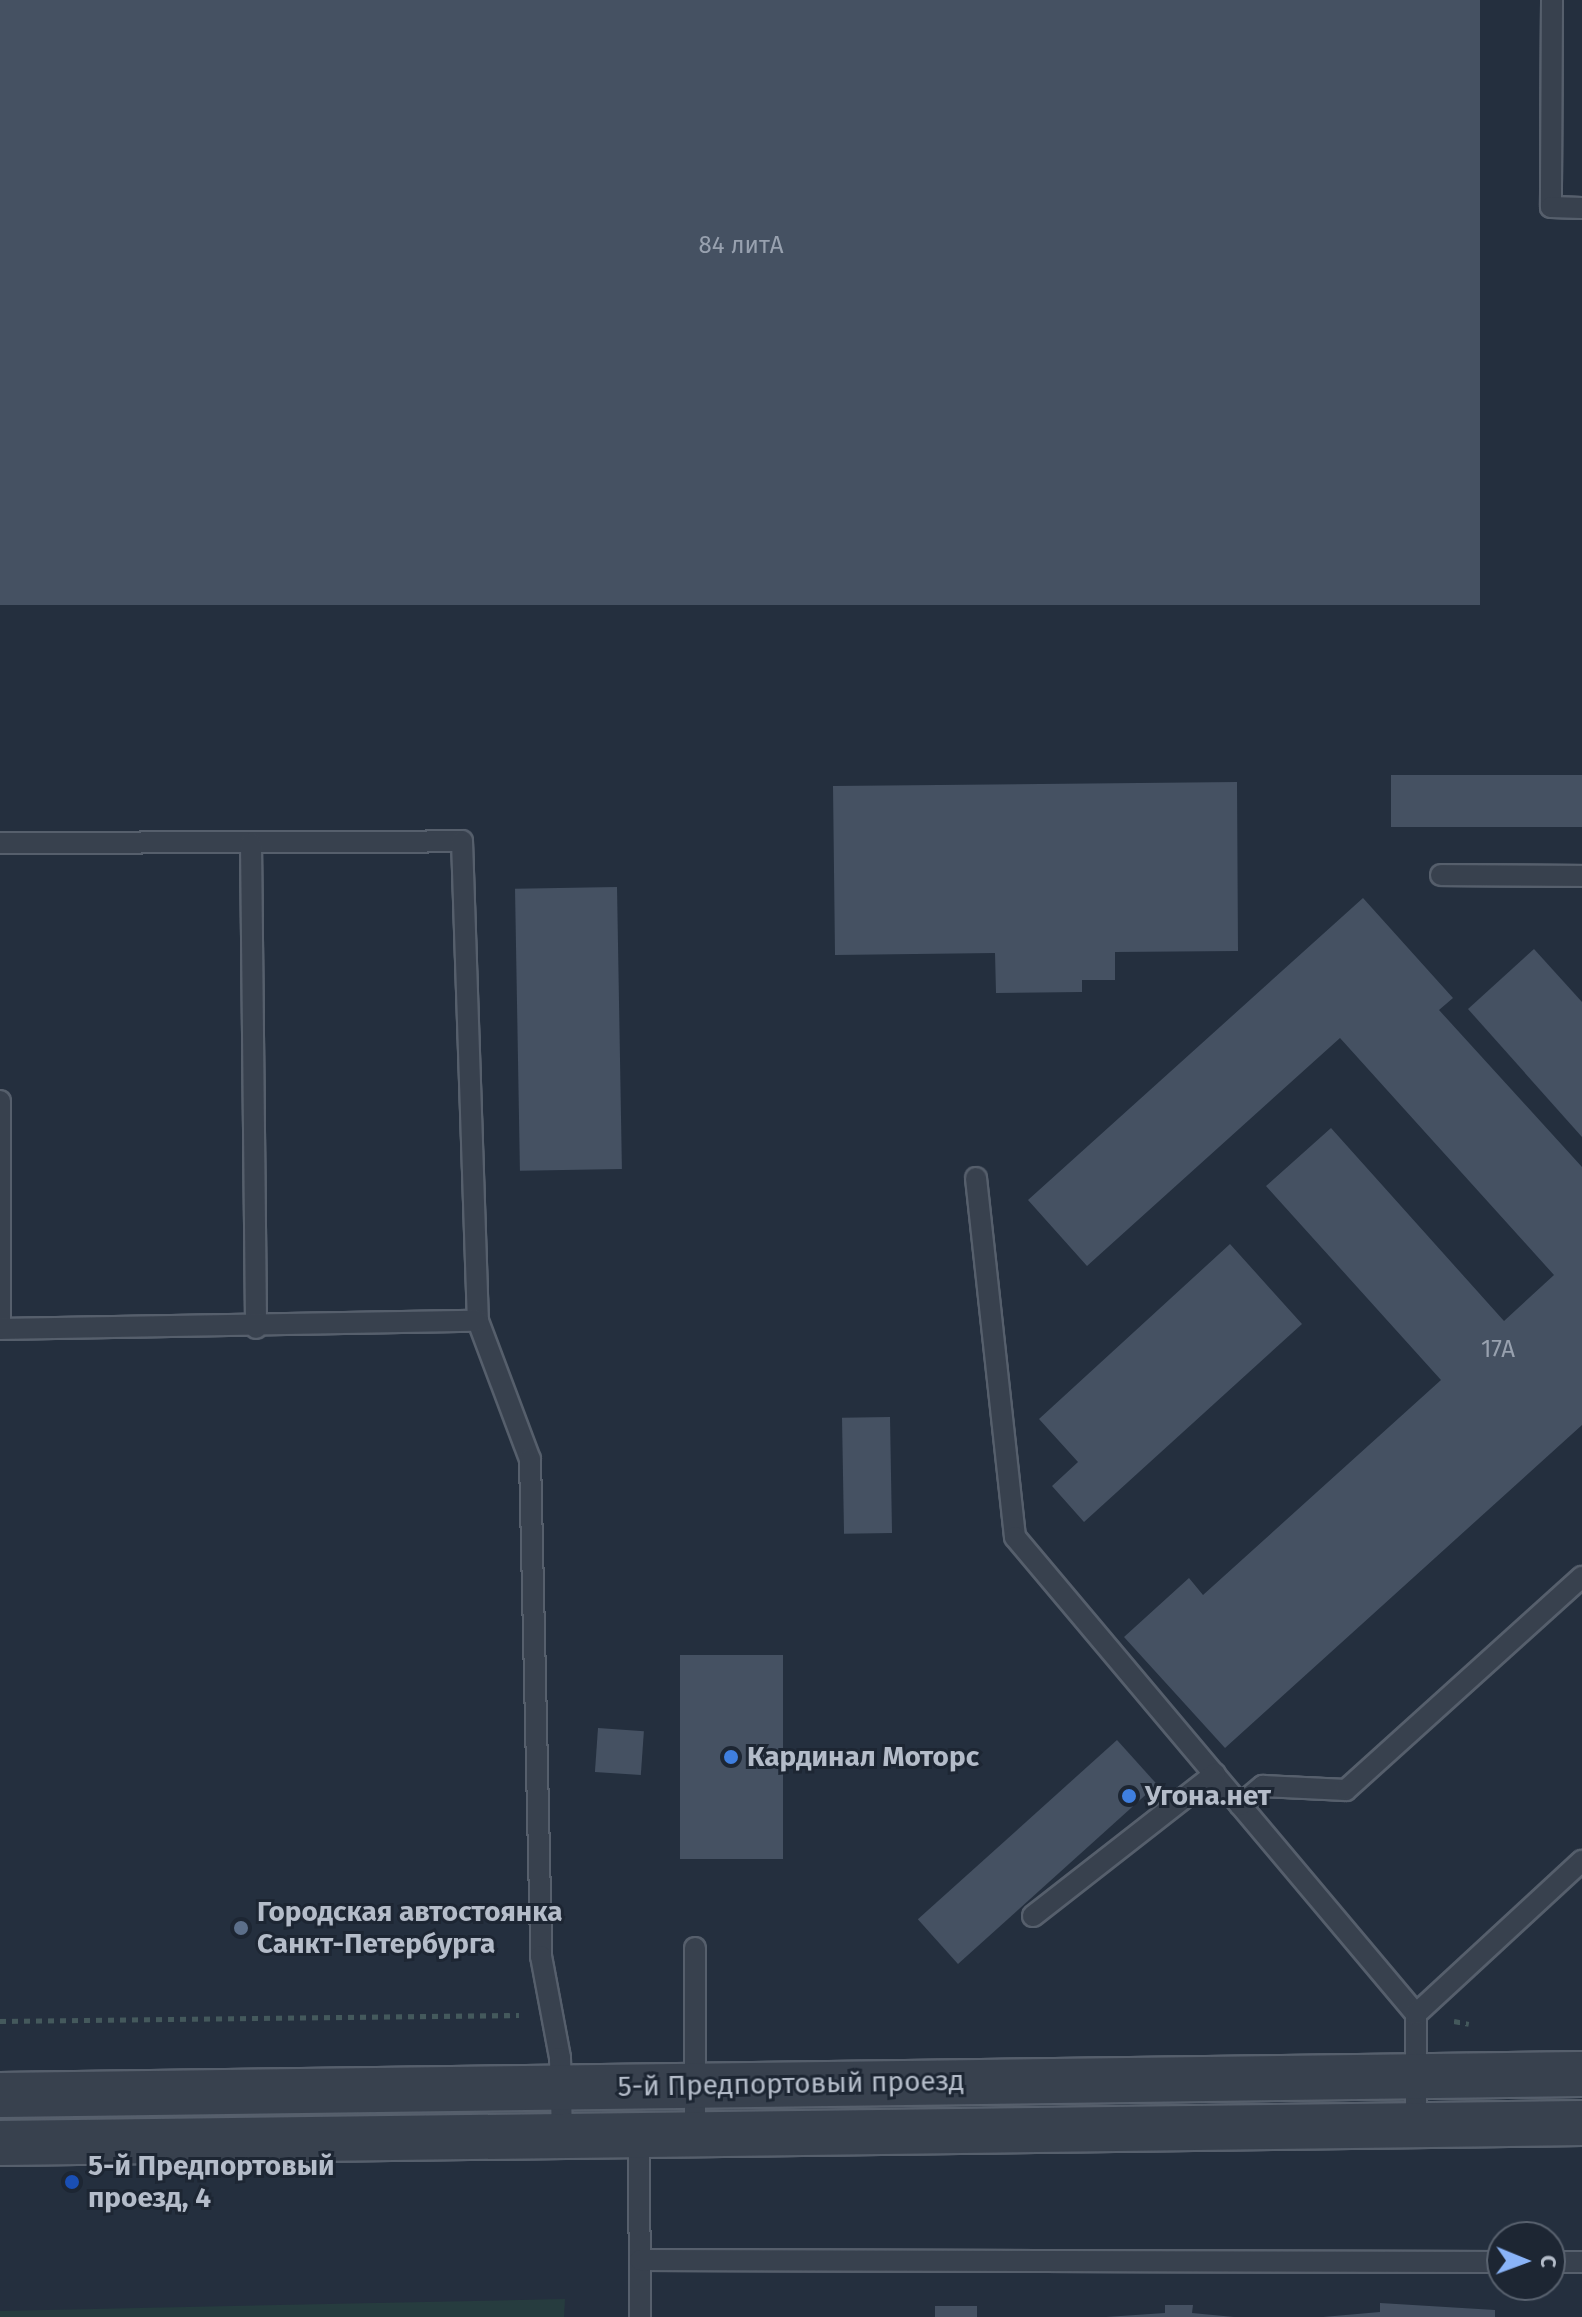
<!DOCTYPE html>
<meta charset="utf-8">
<style>
body{margin:0}
#map{position:relative;width:1582px;height:2317px;overflow:hidden;background:#242f3e;font-family:"Fira Sans",sans-serif}
div>[style]{position:absolute}
.green>*{inset:0;background:#263c3f}
.building>*{inset:0;background:#455162;transform-origin:0 0}
.path>*{height:5px;margin-top:-2.5px;transform-origin:0;background:repeating-linear-gradient(90deg,#44595c 0 6px,transparent 0 12px)}
.roads{filter:drop-shadow(2px 0 #565f6c) drop-shadow(-2px 0 #565f6c) drop-shadow(0 2px #565f6c) drop-shadow(0 -2px #565f6c)}
.service>*{height:20px;margin:-10px;padding:0 10px;transform-origin:10px;border-radius:10px;background:#38414e}
.tertiary>*{height:44px;margin:-22px;padding:0 22px;transform-origin:22px;border-radius:22px;background:#38414e}
.dots>*{width:22px;height:22px;translate:-50% -50%;box-sizing:border-box;border:4px solid #1d2633;border-radius:50%}
span{translate:-50% -50%;white-space:nowrap;text-align:center;line-height:1.15;-webkit-text-stroke:6px #1d2633;paint-order:stroke}
.number-label{font-size:24px;color:#98a1af}
.number-label span{-webkit-text-stroke-width:0}
.poi-label{font-size:28px;color:#b4bcc9;font-weight:700}
.left{translate:0 -50%;text-align:left}
.street-label{font-size:28px;color:#b4bcc9}
.north{position:absolute;left:1486px;top:2221px;width:80px;height:80px;box-sizing:border-box;background:#1d2633;border:2px solid #59626f;border-radius:50%;rotate:91deg;font-size:22px;font-weight:700;line-height:32px;text-align:center;color:#b4bcc9}
.north::after{content:'';display:block;margin:auto;width:28px;height:36px;background:#8ab4f8;clip-path:polygon(50% 0,100% 100%,50% 72%,0 100%)}
</style>
<div id="map">
<div class="green">
<div style="clip-path:polygon(565px 2299px,564px 2317px,0 2317px,0 2311px)"></div>
</div>
<div class="building">
<div style="left:0;top:0;width:1480px;height:605px"></div>
<div style="left:1582px;top:775px;width:52px;height:191px;rotate:90deg"></div>
<div style="clip-path:polygon(1237px 782px,1238px 951px,1115px 952px,1115px 980px,1082px 980px,1082px 992px,996px 993px,995px 953px,835px 955px,833px 786px)"></div>
<div style="left:617px;top:887px;width:282px;height:102px;rotate:89deg"></div>
<div style="clip-path:polygon(1363px 898px,1453px 998px,1439px 1010px,1582px 1167px,1582px 1425px,1225px 1748px,1124px 1637px,1189px 1578px,1203px 1595px,1441px 1380px,1266px 1186px,1331px 1128px,1504px 1321px,1554px 1275px,1340px 1038px,1087px 1266px,1028px 1200px)"></div>
<div style="clip-path:polygon(1534px 949px,1582px 1002px,1582px 1137px,1468px 1009px)"></div>
<div style="clip-path:polygon(1230px 1244px,1302px 1324px,1084px 1522px,1052px 1486px,1078px 1462px,1039px 1419px)"></div>
<div style="left:890px;top:1417px;width:116px;height:48px;rotate:89deg"></div>
<div style="left:680px;top:1655px;width:103px;height:204px"></div>
<div style="left:598px;top:1728px;width:46px;height:44px;rotate:4deg"></div>
<div style="left:1117px;top:1740px;width:60px;height:268px;rotate:48deg"></div>
<div style="clip-path:polygon(1380px 2303px,1495px 2310px,1495px 2317px,1323px 2317px,1380px 2312px)"></div>
<div style="clip-path:polygon(1165px 2305px,1193px 2305px,1192px 2313px,1234px 2317px,1106px 2317px,1165px 2313px)"></div>
<div style="left:935px;top:2306px;width:42px;height:11px"></div>
</div>
<div class="path">
<div style="left:0;top:2021px;width:519px;rotate:-0.66deg"></div>
<div style="left:1454px;top:2021px;width:15px;rotate:11deg"></div>
</div>
<div class="roads">
<div class="service">
<div style="left:1552px;top:0;width:207px;rotate:90.3deg"></div>
<div style="left:1551px;top:207px;width:31px;rotate:2deg"></div>
<div style="left:0;top:843px;width:462px;rotate:-0.2deg"></div>
<div style="left:462px;top:841px;width:480px;rotate:88.1deg"></div>
<div style="left:478px;top:1321px;width:147px;rotate:69.4deg"></div>
<div style="left:530px;top:1459px;width:497px;rotate:88.7deg"></div>
<div style="left:541px;top:1956px;width:104px;rotate:79.4deg"></div>
<div style="left:560px;top:2058px;width:77px;rotate:88.5deg"></div>
<div style="left:251px;top:843px;width:485px;rotate:89.4deg"></div>
<div style="left:1441px;top:875px;width:141px;rotate:0.4deg"></div>
<div style="left:0;top:1101px;width:228px;rotate:90deg"></div>
<div style="left:976px;top:1178px;width:361px;rotate:83.8deg"></div>
<div style="left:1015px;top:1537px;width:623px;rotate:49.95deg"></div>
<div style="left:0;top:1329px;width:478px;rotate:-1deg"></div>
<div style="left:1240px;top:1805px;width:30px;rotate:-40deg"></div>
<div style="left:1263px;top:1786px;width:83px;rotate:2.8deg"></div>
<div style="left:1346px;top:1790px;width:318px;rotate:-42.1deg"></div>
<div style="left:1033px;top:1916px;width:231px;rotate:-38deg"></div>
<div style="left:1416px;top:2124px;width:110px;rotate:-90deg"></div>
<div style="left:1416px;top:2014px;width:226px;rotate:-42.7deg"></div>
<div style="left:695px;top:2133px;width:185px;rotate:-90deg"></div>
<div style="left:639px;top:2134px;width:183px;rotate:89.7deg"></div>
<div style="left:640px;top:2260px;width:862px;rotate:0.13deg"></div>
<div style="left:1550px;top:2262px;width:32px"></div>
</div>
<div class="tertiary">
<div style="left:0;top:2095px;width:1582px;rotate:-0.76deg"></div>
<div style="left:0;top:2143px;width:1582px;rotate:-0.72deg"></div>
</div>
</div>
<div class="dots">
<div style="left:731px;top:1757px;background:#3f7fe0"></div>
<div style="left:1129px;top:1796px;background:#3f7fe0"></div>
<div style="left:241px;top:1928px;background:#5c6f8a"></div>
<div style="left:72px;top:2182px;background:#1a4fb4"></div>
</div>
<div class="number-label">
<span style="left:741px;top:246px">84 литА</span>
<span style="left:1498px;top:1350px">17А</span>
</div>
<div class="poi-label">
<span class="left" style="left:747px;top:1757px">Кардинал Моторс</span>
<span class="left" style="left:1145px;top:1796px">Угона.нет</span>
<span class="left" style="left:257px;top:1928px">Городская автостоянка<br>Санкт-Петербурга</span>
<span class="left" style="left:88px;top:2182px">5-й Предпортовый<br>проезд, 4</span>
</div>
<div class="street-label">
<span style="left:791px;top:2084px;rotate:-1deg">5-й Предпортовый проезд</span>
</div>
<div class="north">С</div>
</div>
